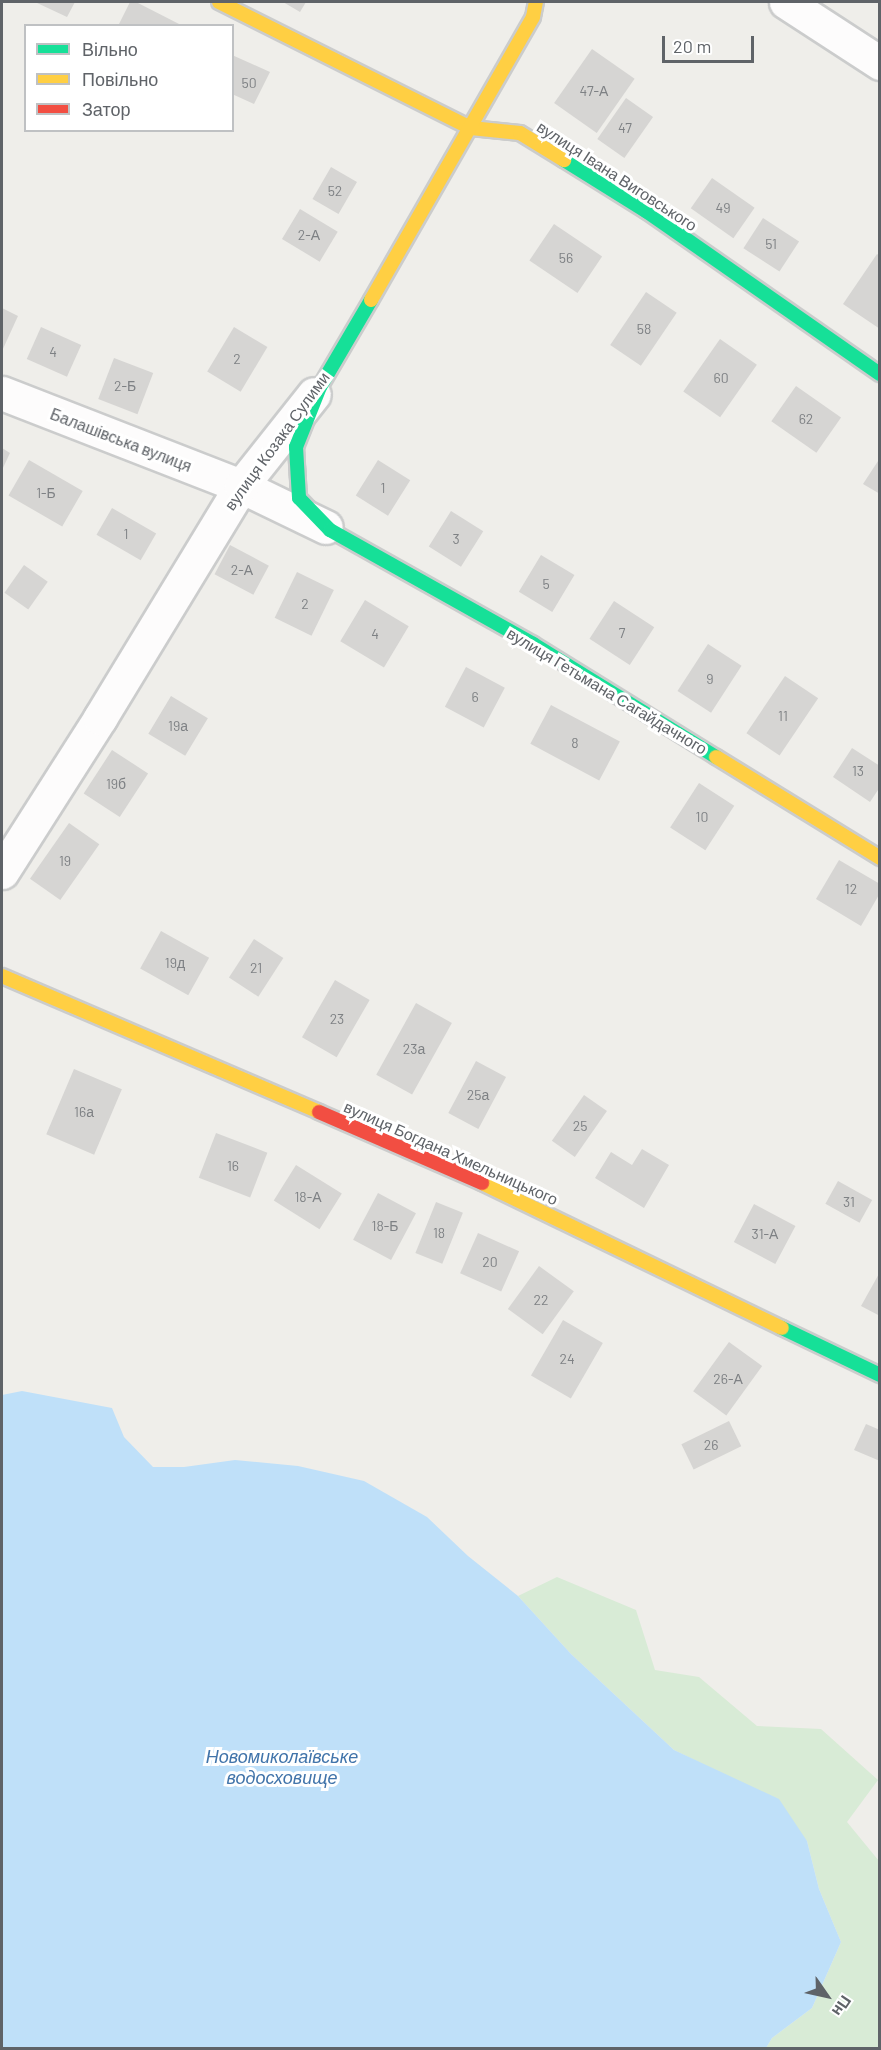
<!DOCTYPE html>
<meta charset="utf-8">
<style>
body{margin:0}
#map{position:relative;width:881px;height:2050px;overflow:hidden;background:#efeeea;font-family:Barlow,sans-serif}
div>[style]{position:absolute}
.green>*{inset:0;background:#d8ebd6}
.water>*{inset:0;background:#bfe0f9}
.building>*{inset:0;background:#d6d5d3;transform-origin:0 0}
.roads{filter:drop-shadow(2px 0 #cbcccc) drop-shadow(-2px 0 #cbcccc) drop-shadow(0 2px #cbcccc) drop-shadow(0 -2px #cbcccc)}
.street>*{height:33px;margin:-16.5px;padding:0 16.5px;transform-origin:16.5px;border-radius:16.5px;background:#fdfcfc}
.fast>*{height:14px;margin:-7px;padding:0 7px;transform-origin:7px;border-radius:7px;background:#16e098}
.slow>*{height:14px;margin:-7px;padding:0 7px;transform-origin:7px;border-radius:7px;background:#ffcf43}
.jam>*{height:14px;margin:-7px;padding:0 7px;transform-origin:7px;border-radius:7px;background:#f24e42}
span{translate:-50% -50%;white-space:nowrap;text-align:center;line-height:1.15;-webkit-text-stroke:6px #fff;paint-order:stroke}
.number-label{font-size:14px;color:#7e8184}
.number-label span{-webkit-text-stroke-width:0}
.street-label{font-size:16px;color:#5f6368}
.water-label{font-size:18px;color:#4174aa;font-style:italic}
.frame{position:absolute;inset:0;border:3px solid #5f6368;pointer-events:none}
.legend{position:absolute;left:24px;top:24px;width:210px;height:108px;box-sizing:border-box;background:#fff;border:2px solid #bfc1c3;margin:0;padding:8px 10px;list-style:none;font-size:18px;color:#5f6368}
.legend li{display:flex;align-items:center;gap:12px;height:30px}
.legend b{width:30px;border:2px solid #bfc1c3}
.north{position:absolute;left:797px;top:1966px;width:60px;height:60px;-webkit-text-stroke:4px #fff;paint-order:stroke;rotate:124deg;font-size:16px;font-weight:700;line-height:24px;text-align:center;color:#5f6368}
.north::after{content:'';display:block;margin:auto;width:21px;height:27px;background:#5f6368;clip-path:polygon(50% 0,100% 100%,50% 72%,0 100%)}
.scale{position:absolute;left:662px;top:36px;width:92px;height:27px;box-sizing:border-box;border:3px solid #5f6368;border-top:0;padding-left:8px;font-size:18px;line-height:21px;white-space:nowrap;color:#5f6368;-webkit-text-stroke:4px #fff;paint-order:stroke}
</style>
<div id="map">
<div class="green">
<div style="clip-path:polygon(557px 1577px,636px 1610px,655px 1670px,699px 1677px,757px 1726px,821px 1729px,878px 1780px,847px 1822px,879px 1861px,879px 2048px,766px 2048px,772px 2038px,812px 2008px,841px 1942px,819px 1889px,807px 1841px,721px 1773px,674px 1750px,571px 1654px,518px 1596px)"></div>
</div>
<div class="water">
<div style="clip-path:polygon(22px 1391px,112px 1408px,124px 1437px,153px 1467px,184px 1467px,235px 1460px,298px 1466px,364px 1481px,427px 1517px,468px 1556px,518px 1596px,571px 1654px,674px 1750px,779px 1799px,807px 1841px,819px 1889px,841px 1942px,812px 2008px,772px 2038px,766px 2048px,2px 2048px,2px 1395px)"></div>
</div>
<div class="building">
<div style="clip-path:polygon(35px 2px,75px 2px,67px 17px)"></div>
<div style="clip-path:polygon(130px 2px,136px 2px,183px 26px,118px 26px)"></div>
<div style="clip-path:polygon(283px 2px,306px 2px,300px 12px)"></div>
<div style="left:592px;top:49px;width:52px;height:66px;rotate:35deg"></div>
<div style="clip-path:polygon(232px 55px,270px 72px,254px 104px,232px 94px)"></div>
<div style="left:626px;top:98px;width:33px;height:50px;rotate:35deg"></div>
<div style="left:331px;top:167px;width:30px;height:37px;rotate:30deg"></div>
<div style="left:712px;top:178px;width:52px;height:37px;rotate:35deg"></div>
<div style="left:300px;top:209px;width:44px;height:35px;rotate:31deg"></div>
<div style="left:763px;top:218px;width:43px;height:36px;rotate:33deg"></div>
<div style="left:554px;top:224px;width:58px;height:44px;rotate:34deg"></div>
<div style="clip-path:polygon(877px 254px,880px 256px,880px 329px,843px 304px)"></div>
<div style="left:646px;top:292px;width:37px;height:64px;rotate:34deg"></div>
<div style="clip-path:polygon(2px 308px,18px 316px,2px 351px)"></div>
<div style="left:41px;top:327px;width:44px;height:35px;rotate:24deg"></div>
<div style="left:234px;top:327px;width:39px;height:52px;rotate:31deg"></div>
<div style="left:720px;top:339px;width:45px;height:64px;rotate:35deg"></div>
<div style="left:114px;top:358px;width:42px;height:44px;rotate:21deg"></div>
<div style="left:796px;top:386px;width:55px;height:43px;rotate:35deg"></div>
<div style="clip-path:polygon(2px 448px,10px 453px,2px 470px)"></div>
<div style="clip-path:polygon(880px 458px,880px 494px,863px 484px)"></div>
<div style="left:29px;top:460px;width:62px;height:41px;rotate:30deg"></div>
<div style="left:378px;top:460px;width:38px;height:42px;rotate:32deg"></div>
<div style="left:112px;top:508px;width:51px;height:31px;rotate:30deg"></div>
<div style="left:451px;top:511px;width:38px;height:42px;rotate:32deg"></div>
<div style="left:230px;top:545px;width:44px;height:33px;rotate:28deg"></div>
<div style="left:541px;top:555px;width:39px;height:43px;rotate:31deg"></div>
<div style="left:24px;top:565px;width:29px;height:34px;rotate:35deg"></div>
<div style="left:297px;top:572px;width:41px;height:51px;rotate:26deg"></div>
<div style="left:365px;top:600px;width:51px;height:48px;rotate:31deg"></div>
<div style="left:614px;top:601px;width:48px;height:45px;rotate:33deg"></div>
<div style="left:708px;top:644px;width:40px;height:56px;rotate:33deg"></div>
<div style="left:466px;top:667px;width:44px;height:45px;rotate:28deg"></div>
<div style="left:785px;top:676px;width:40px;height:69px;rotate:34deg"></div>
<div style="left:171px;top:696px;width:43px;height:44px;rotate:31deg"></div>
<div style="left:551px;top:705px;width:78px;height:44px;rotate:28deg"></div>
<div style="clip-path:polygon(852px 748px,880px 766px,880px 787px,870px 802px,833px 777px)"></div>
<div style="left:112px;top:750px;width:43px;height:52px;rotate:33deg"></div>
<div style="left:699px;top:783px;width:42px;height:53px;rotate:33deg"></div>
<div style="left:69px;top:823px;width:37px;height:68px;rotate:35deg"></div>
<div style="clip-path:polygon(839px 860px,880px 884px,880px 893px,861px 926px,816px 899px)"></div>
<div style="left:161px;top:931px;width:55px;height:43px;rotate:29deg"></div>
<div style="left:254px;top:939px;width:35px;height:46px;rotate:33deg"></div>
<div style="left:335px;top:980px;width:40px;height:66px;rotate:30deg"></div>
<div style="left:416px;top:1003px;width:41px;height:82px;rotate:29deg"></div>
<div style="left:476px;top:1061px;width:34px;height:59px;rotate:28deg"></div>
<div style="left:74px;top:1069px;width:52px;height:71px;rotate:23deg"></div>
<div style="left:584px;top:1095px;width:28px;height:56px;rotate:35deg"></div>
<div style="left:216px;top:1133px;width:55px;height:48px;rotate:21deg"></div>
<div style="clip-path:polygon(642px 1149px,669px 1165px,644px 1208px,595px 1178px,611px 1152px,632px 1165px)"></div>
<div style="left:296px;top:1165px;width:54px;height:42px;rotate:32deg"></div>
<div style="left:838px;top:1181px;width:39px;height:26px;rotate:29deg"></div>
<div style="left:378px;top:1193px;width:43px;height:53px;rotate:28deg"></div>
<div style="left:436px;top:1202px;width:29px;height:55px;rotate:22deg"></div>
<div style="left:754px;top:1204px;width:47px;height:43px;rotate:28deg"></div>
<div style="left:478px;top:1233px;width:45px;height:44px;rotate:24deg"></div>
<div style="left:539px;top:1266px;width:43px;height:53px;rotate:36deg"></div>
<div style="clip-path:polygon(880px 1272px,880px 1316px,861px 1306px)"></div>
<div style="left:563px;top:1320px;width:46px;height:64px;rotate:30deg"></div>
<div style="left:729px;top:1342px;width:41px;height:61px;rotate:36deg"></div>
<div style="left:729px;top:1421px;width:28px;height:53px;rotate:64deg"></div>
<div style="clip-path:polygon(866px 1424px,880px 1430px,880px 1461px,854px 1450px)"></div>
</div>
<div class="roads">
<div class="street">
<div style="left:786px;top:2px;width:112px;rotate:33deg"></div>
<div style="left:2px;top:393px;width:256px;rotate:21.3deg"></div>
<div style="left:241px;top:486px;width:94px;rotate:25.8deg"></div>
<div style="left:2px;top:872px;width:183px;rotate:-57.5deg"></div>
<div style="left:100px;top:718px;width:271px;rotate:-58.7deg"></div>
<div style="left:241px;top:486px;width:117px;rotate:-51.6deg"></div>
</div>
<div class="fast">
<div style="left:564px;top:160px;width:97px;rotate:31.9deg"></div>
<div style="left:646px;top:211px;width:285px;rotate:34.9deg"></div>
<div style="left:371px;top:300px;width:101px;rotate:120.4deg"></div>
<div style="left:320px;top:387px;width:65px;rotate:111.8deg"></div>
<div style="left:296px;top:447px;width:51px;rotate:86.6deg"></div>
<div style="left:299px;top:498px;width:45px;rotate:45.9deg"></div>
<div style="left:330px;top:530px;width:233px;rotate:29.3deg"></div>
<div style="left:533px;top:644px;width:215px;rotate:31.7deg"></div>
<div style="left:782px;top:1328px;width:109px;rotate:25.6deg"></div>
</div>
<div class="slow">
<div style="left:219px;top:2px;width:282px;rotate:26.6deg"></div>
<div style="left:471px;top:128px;width:49px;rotate:5.8deg"></div>
<div style="left:520px;top:133px;width:52px;rotate:31.5deg"></div>
<div style="left:371px;top:300px;width:326px;rotate:-60.2deg"></div>
<div style="left:533px;top:17px;width:15px;rotate:-79deg"></div>
<div style="left:716px;top:757px;width:193px;rotate:31.6deg"></div>
<div style="left:2px;top:976px;width:345px;rotate:23.2deg"></div>
<div style="left:482px;top:1183px;width:333px;rotate:25.8deg"></div>
</div>
<div class="jam">
<div style="left:319px;top:1112px;width:178px;rotate:23.5deg"></div>
</div>
</div>
<div class="number-label">
<span style="left:249px;top:83px">50</span>
<span style="left:594px;top:91px">47-А</span>
<span style="left:625px;top:128px">47</span>
<span style="left:335px;top:191px">52</span>
<span style="left:723px;top:208px">49</span>
<span style="left:309px;top:235px">2-А</span>
<span style="left:771px;top:244px">51</span>
<span style="left:566px;top:258px">56</span>
<span style="left:644px;top:329px">58</span>
<span style="left:53px;top:352px">4</span>
<span style="left:237px;top:359px">2</span>
<span style="left:721px;top:378px">60</span>
<span style="left:125px;top:386px">2-Б</span>
<span style="left:806px;top:419px">62</span>
<span style="left:383px;top:488px">1</span>
<span style="left:46px;top:493px">1-Б</span>
<span style="left:126px;top:534px">1</span>
<span style="left:456px;top:539px">3</span>
<span style="left:242px;top:570px">2-А</span>
<span style="left:546px;top:584px">5</span>
<span style="left:305px;top:604px">2</span>
<span style="left:622px;top:633px">7</span>
<span style="left:375px;top:634px">4</span>
<span style="left:710px;top:679px">9</span>
<span style="left:475px;top:697px">6</span>
<span style="left:783px;top:716px">11</span>
<span style="left:178px;top:726px">19а</span>
<span style="left:575px;top:743px">8</span>
<span style="left:858px;top:771px">13</span>
<span style="left:116px;top:784px">19б</span>
<span style="left:702px;top:817px">10</span>
<span style="left:65px;top:861px">19</span>
<span style="left:851px;top:889px">12</span>
<span style="left:175px;top:963px">19д</span>
<span style="left:256px;top:968px">21</span>
<span style="left:337px;top:1019px">23</span>
<span style="left:414px;top:1049px">23а</span>
<span style="left:478px;top:1095px">25а</span>
<span style="left:84px;top:1112px">16а</span>
<span style="left:580px;top:1126px">25</span>
<span style="left:233px;top:1166px">16</span>
<span style="left:308px;top:1197px">18-А</span>
<span style="left:849px;top:1202px">31</span>
<span style="left:385px;top:1226px">18-Б</span>
<span style="left:439px;top:1233px">18</span>
<span style="left:765px;top:1234px">31-А</span>
<span style="left:490px;top:1262px">20</span>
<span style="left:541px;top:1300px">22</span>
<span style="left:567px;top:1359px">24</span>
<span style="left:728px;top:1379px">26-А</span>
<span style="left:711px;top:1445px">26</span>
</div>
<div class="street-label">
<span style="left:617px;top:176px;rotate:33deg">вулиця Івана Виговського</span>
<span style="left:121px;top:440px;rotate:21deg">Балашівська вулиця</span>
<span style="left:277px;top:441px;rotate:-54deg">вулиця Козака Сулими</span>
<span style="left:607px;top:691px;rotate:31deg">вулиця Гетьмана Сагайдачного</span>
<span style="left:451px;top:1153px;rotate:24deg">вулиця Богдана Хмельницького</span>
</div>
<div class="water-label">
<span style="left:282px;top:1767px">Новомиколаївське<br>водосховище</span>
</div>
<div class="frame"></div>
<ul class="legend">
<li><b style="height:8px;background:#16e098"></b>Вільно</li>
<li><b style="height:8px;background:#ffcf43"></b>Повільно</li>
<li><b style="height:8px;background:#f24e42"></b>Затор</li>
</ul>
<div class="north">Пн</div>
<div class="scale">20 m</div>
</div>
